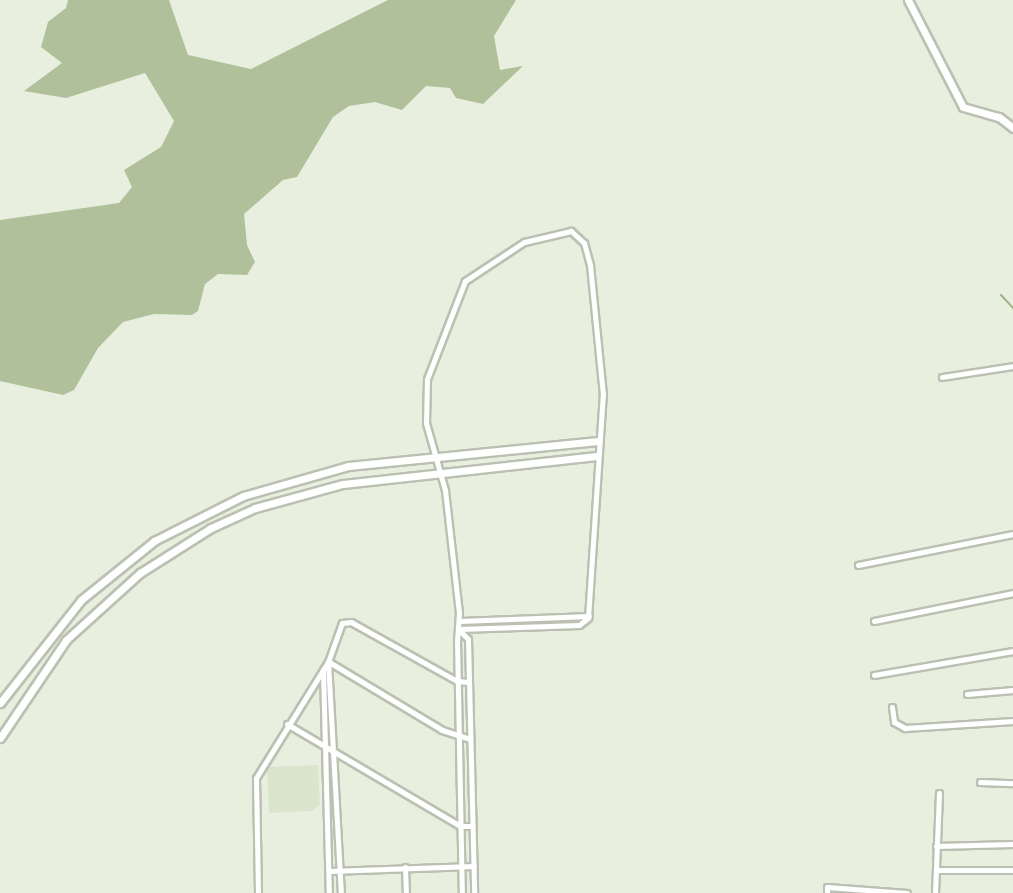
<!DOCTYPE html>
<style>
body{margin:0}
#map{position:relative;width:1013px;height:893px;overflow:hidden;background:#e8efdf;font-family:"Sofia Sans Condensed",sans-serif}
div>[style]{position:absolute}
.built>*{inset:0;background:#dbe5ce}
.green>*{inset:0;background:#b0c09a}
.stream>*{height:2px;margin:-1px;padding:0 1px;transform-origin:1px;border-radius:1px;background:#9cb37b}
.roads{filter:drop-shadow(2px 0 #bbc1b2) drop-shadow(-2px 0 #bbc1b2) drop-shadow(0 2px #bbc1b2) drop-shadow(0 -2px #bbc1b2)}
.street>*{height:5px;margin:-2.5px;padding:0 2.5px;transform-origin:2.5px;border-radius:2.5px;background:#fff}
.secondary>*{height:7px;margin:-3.5px;padding:0 3.5px;transform-origin:3.5px;border-radius:3.5px;background:#fff}
span{translate:-50% -50%;white-space:nowrap;text-align:center;line-height:1.15;-webkit-text-stroke:7px #fff;paint-order:stroke}
</style>
<div id="map">
<div class="built">
<div style="clip-path:polygon(318px 765px,320px 804px,313px 811px,269px 813px,267px 767px)"></div>
</div>
<div class="green">
<div style="clip-path:polygon(68px 0,169px 0,188px 55px,251px 69px,388px 0,516px 0,494px 36px,500px 70px,523px 66px,483px 104px,456px 98px,450px 88px,426px 86px,402px 110px,375px 102px,349px 106px,333px 117px,297px 177px,283px 180px,244px 214px,247px 245px,255px 262px,247px 275px,218px 274px,205px 284px,198px 311px,192px 315px,154px 314px,123px 322px,98px 348px,74px 390px,63px 395px,0 381px,0 220px,119px 203px,132px 187px,124px 170px,161px 147px,174px 121px,145px 73px,66px 98px,24px 91px,62px 63px,41px 47px,48px 22px,66px 8px)"></div>
</div>
<div class="stream">
<div style="left:1001px;top:295px;width:18px;rotate:47deg"></div>
</div>
<div class="roads">
<div class="street">
<div style="left:942px;top:377px;width:72px;rotate:-8.8deg"></div>
<div style="left:858px;top:565px;width:158px;rotate:-11.3deg"></div>
<div style="left:460px;top:621px;width:129px;rotate:-2.2deg"></div>
<div style="left:874px;top:621px;width:142px;rotate:-11.4deg"></div>
<div style="left:459px;top:629px;width:120px;rotate:-1.9deg"></div>
<div style="left:579px;top:625px;width:11px;rotate:-38deg"></div>
<div style="left:588px;top:618px;width:224px;rotate:-86.2deg"></div>
<div style="left:603px;top:395px;width:131px;rotate:-95.7deg"></div>
<div style="left:590px;top:265px;width:23px;rotate:-105deg"></div>
<div style="left:584px;top:243px;width:18px;rotate:-137deg"></div>
<div style="left:571px;top:231px;width:48px;rotate:166.8deg"></div>
<div style="left:524px;top:242px;width:71px;rotate:146.5deg"></div>
<div style="left:465px;top:281px;width:105px;rotate:111.2deg"></div>
<div style="left:427px;top:379px;width:44px;rotate:91.3deg"></div>
<div style="left:426px;top:423px;width:70px;rotate:74.2deg"></div>
<div style="left:445px;top:490px;width:124px;rotate:83.5deg"></div>
<div style="left:459px;top:613px;width:27px;rotate:94deg"></div>
<div style="left:457px;top:640px;width:253px;rotate:88.9deg"></div>
<div style="left:460px;top:631px;width:11px;rotate:45deg"></div>
<div style="left:468px;top:639px;width:254px;rotate:88.6deg"></div>
<div style="left:328px;top:662px;width:231px;rotate:86.8deg"></div>
<div style="left:329px;top:662px;width:132px;rotate:31deg"></div>
<div style="left:442px;top:730px;width:29px;rotate:18deg"></div>
<div style="left:323px;top:670px;width:223px;rotate:88.5deg"></div>
<div style="left:874px;top:675px;width:141px;rotate:-9.8deg"></div>
<div style="left:967px;top:694px;width:46px;rotate:-5deg"></div>
<div style="left:892px;top:707px;width:15px;rotate:82deg"></div>
<div style="left:894px;top:722px;width:13px;rotate:29deg"></div>
<div style="left:905px;top:728px;width:108px;rotate:-3.7deg"></div>
<div style="left:287px;top:724px;width:201px;rotate:30.5deg"></div>
<div style="left:460px;top:826px;width:12px"></div>
<div style="left:980px;top:782px;width:33px;rotate:2deg"></div>
<div style="left:936px;top:846px;width:77px;rotate:-1.5deg"></div>
<div style="left:405px;top:867px;width:26px;rotate:88deg"></div>
<div style="left:936px;top:870px;width:77px"></div>
<div style="left:329px;top:871px;width:145px;rotate:-2deg"></div>
<div style="left:258px;top:893px;width:115px;rotate:-91deg"></div>
<div style="left:256px;top:778px;width:137px;rotate:-58.2deg"></div>
<div style="left:328px;top:662px;width:41px;rotate:-70.3deg"></div>
<div style="left:342px;top:623px;width:9px;rotate:-6deg"></div>
<div style="left:351px;top:622px;width:121px;rotate:29.1deg"></div>
<div style="left:457px;top:681px;width:12px;rotate:5deg"></div>
<div style="left:827px;top:893px;width:6px;rotate:-90deg"></div>
<div style="left:827px;top:887px;width:80px;rotate:4.3deg"></div>
<div style="left:935px;top:893px;width:100px;rotate:-87.7deg"></div>
</div>
<div class="secondary">
<div style="left:908px;top:0;width:120px;rotate:62.8deg"></div>
<div style="left:963px;top:107px;width:37px;rotate:16deg"></div>
<div style="left:999px;top:117px;width:18px;rotate:38deg"></div>
<div style="left:0;top:703px;width:131px;rotate:-51.8deg"></div>
<div style="left:81px;top:600px;width:94px;rotate:-38.9deg"></div>
<div style="left:154px;top:541px;width:100px;rotate:-26.8deg"></div>
<div style="left:243px;top:496px;width:109px;rotate:-15.9deg"></div>
<div style="left:348px;top:466px;width:251px;rotate:-5.7deg"></div>
<div style="left:0;top:738px;width:118px;rotate:-56deg"></div>
<div style="left:66px;top:640px;width:100px;rotate:-42.2deg"></div>
<div style="left:140px;top:573px;width:84px;rotate:-32.4deg"></div>
<div style="left:211px;top:528px;width:48px;rotate:-24.4deg"></div>
<div style="left:255px;top:508px;width:91px;rotate:-15.3deg"></div>
<div style="left:343px;top:484px;width:255px;rotate:-6.3deg"></div>
</div>
</div>
</div>
